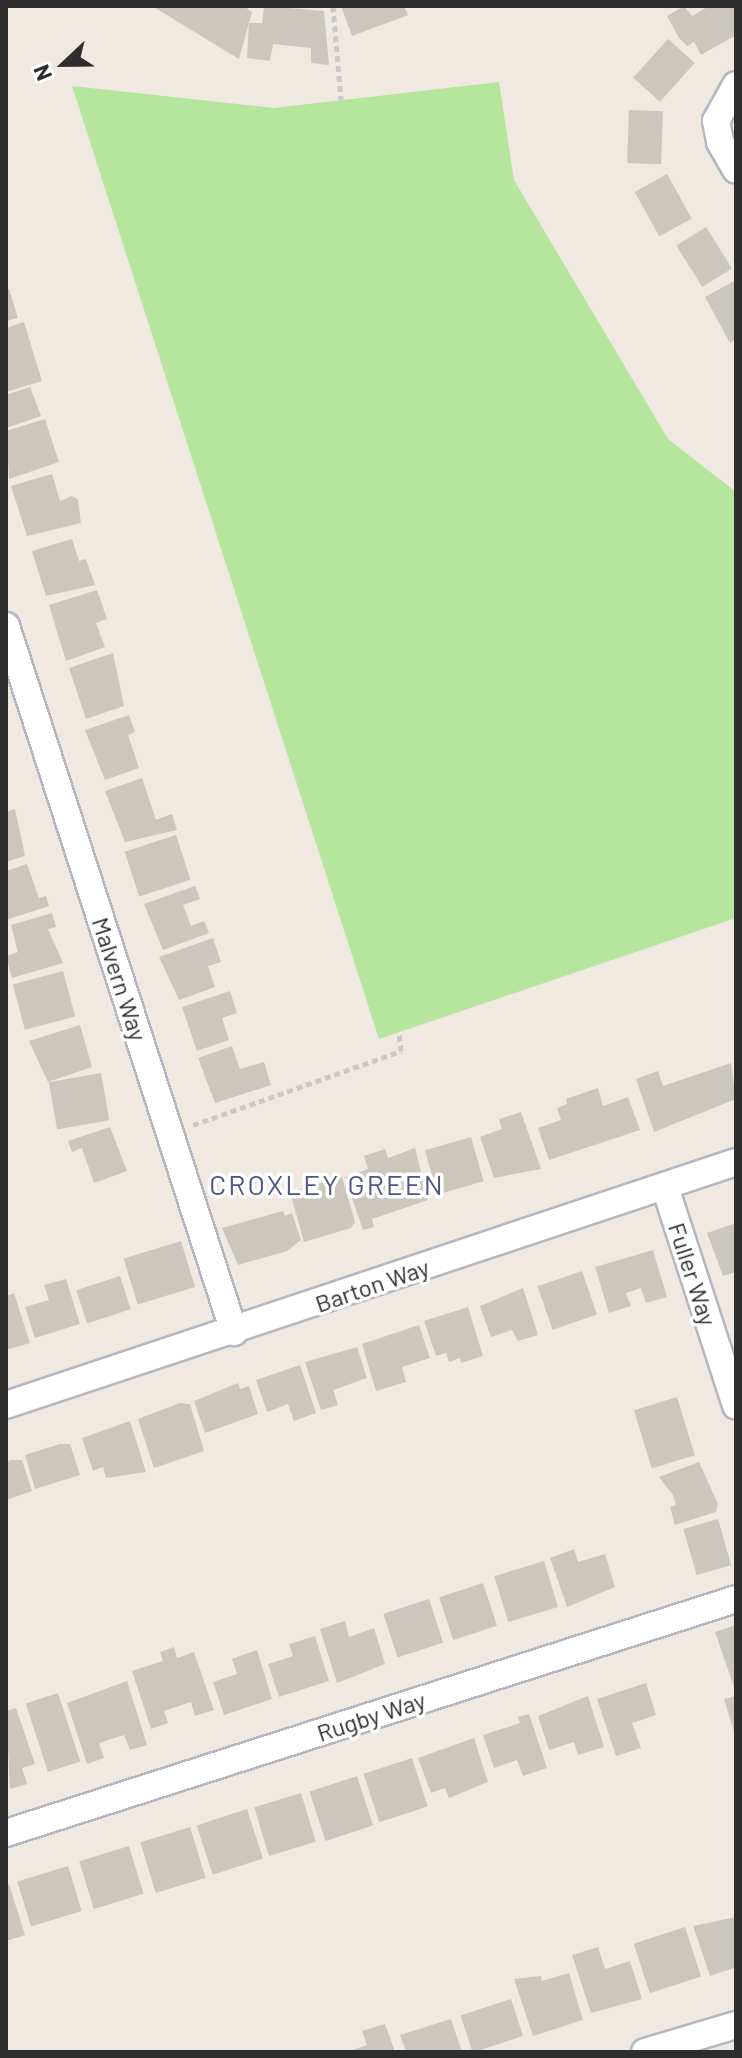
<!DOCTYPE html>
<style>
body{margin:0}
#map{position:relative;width:742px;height:2058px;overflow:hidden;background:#efe9e1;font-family:Barlow,sans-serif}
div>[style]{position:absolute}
.green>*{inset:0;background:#b6e59e}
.building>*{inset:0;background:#cbc7bf;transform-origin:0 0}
.path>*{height:5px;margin-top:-2.5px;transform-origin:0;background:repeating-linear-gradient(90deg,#c9c9c9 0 6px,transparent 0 10px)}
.roads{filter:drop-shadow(2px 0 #b4b7c1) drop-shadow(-2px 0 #b4b7c1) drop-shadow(0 2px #b4b7c1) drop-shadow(0 -2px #b4b7c1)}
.minor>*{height:26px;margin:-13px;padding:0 13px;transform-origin:13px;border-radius:13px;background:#fff}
span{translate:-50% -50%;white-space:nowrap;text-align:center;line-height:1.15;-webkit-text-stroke:7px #fff;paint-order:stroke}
.street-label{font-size:24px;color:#2e2e2e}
.quarter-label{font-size:28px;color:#4d5680;letter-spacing:2px}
.frame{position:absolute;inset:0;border:8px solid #2e2e2e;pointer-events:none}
.north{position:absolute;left:24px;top:24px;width:80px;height:80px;-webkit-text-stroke:6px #fff;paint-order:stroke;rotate:248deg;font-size:22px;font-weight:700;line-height:32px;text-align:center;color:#2e2e2e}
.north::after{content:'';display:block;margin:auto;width:28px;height:36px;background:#2e2e2e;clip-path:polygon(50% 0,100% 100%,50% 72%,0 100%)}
</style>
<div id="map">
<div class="green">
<div style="clip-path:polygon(499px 82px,514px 180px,668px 439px,736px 492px,736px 918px,379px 1039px,72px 86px,274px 108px)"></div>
</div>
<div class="building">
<div style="clip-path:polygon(152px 6px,244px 6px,252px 12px,239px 59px)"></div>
<div style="clip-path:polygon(264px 6px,324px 11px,329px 65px,311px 63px,311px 48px,273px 44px,270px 61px,247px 58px,249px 23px,262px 23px)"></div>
<div style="clip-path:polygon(341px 6px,404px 6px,408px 15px,352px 36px)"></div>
<div style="clip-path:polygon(684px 6px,692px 16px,709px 6px,735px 6px,736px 35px,701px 55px,694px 42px,687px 46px,679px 38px,667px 16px)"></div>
<div style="left:668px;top:39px;width:36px;height:52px;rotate:42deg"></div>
<div style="left:629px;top:110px;width:34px;height:53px;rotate:2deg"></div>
<div style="left:667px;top:174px;width:51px;height:37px;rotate:61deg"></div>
<div style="left:706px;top:227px;width:49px;height:35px;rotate:58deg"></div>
<div style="clip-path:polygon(736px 280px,736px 339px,730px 343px,705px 297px)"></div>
<div style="clip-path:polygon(9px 289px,18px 318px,6px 321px,6px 290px)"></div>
<div style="clip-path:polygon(24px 322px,42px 381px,6px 392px,6px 328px)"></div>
<div style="clip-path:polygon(30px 387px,41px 416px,6px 428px,6px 395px)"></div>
<div style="clip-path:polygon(45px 419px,59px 462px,9px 479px,6px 431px)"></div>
<div style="clip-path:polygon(52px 474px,60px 501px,72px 496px,78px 500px,81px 523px,27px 536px,11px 486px)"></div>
<div style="clip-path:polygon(72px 539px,79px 561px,86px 559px,95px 585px,46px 596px,32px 551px)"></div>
<div style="clip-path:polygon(97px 590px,107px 619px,96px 623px,105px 647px,66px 661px,49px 605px)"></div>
<div style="clip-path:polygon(113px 653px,124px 706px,86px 719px,69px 668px)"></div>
<div style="clip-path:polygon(129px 715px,135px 732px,128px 735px,139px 768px,105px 780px,85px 730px)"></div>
<div style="clip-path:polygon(142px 778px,156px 820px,172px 814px,177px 830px,125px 842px,105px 791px)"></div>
<div style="clip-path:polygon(15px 809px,25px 856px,6px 862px,6px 812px)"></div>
<div style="left:176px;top:835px;width:47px;height:54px;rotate:72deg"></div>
<div style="clip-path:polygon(27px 864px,39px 898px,46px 896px,49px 906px,6px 920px,6px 871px)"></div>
<div style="clip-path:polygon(195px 886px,200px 899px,183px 905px,191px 926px,204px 921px,209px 933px,163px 950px,144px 904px)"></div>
<div style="clip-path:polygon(52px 913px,56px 927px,48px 929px,63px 963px,12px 978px,6px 956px,18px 952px,11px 925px)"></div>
<div style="clip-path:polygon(213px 938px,221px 962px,208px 966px,215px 987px,179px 1000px,159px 957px)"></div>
<div style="left:63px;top:971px;width:47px;height:52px;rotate:75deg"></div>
<div style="clip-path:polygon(230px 991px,237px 1013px,222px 1018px,229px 1040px,197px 1051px,182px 1007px)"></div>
<div style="clip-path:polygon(80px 1025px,92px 1067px,48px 1082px,29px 1041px)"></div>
<div style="clip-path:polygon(232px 1046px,240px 1069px,264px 1062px,271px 1085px,215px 1103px,198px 1058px)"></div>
<div style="clip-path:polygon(731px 1063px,736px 1099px,654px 1132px,636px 1079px,658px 1071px,663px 1086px)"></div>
<div style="left:101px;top:1073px;width:48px;height:53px;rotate:80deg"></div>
<div style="clip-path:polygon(598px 1088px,603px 1106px,628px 1097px,640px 1130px,549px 1160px,538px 1128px,561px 1120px,557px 1108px,567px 1104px,566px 1099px)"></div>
<div style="clip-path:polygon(521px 1112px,541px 1169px,494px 1178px,480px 1137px,502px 1129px,499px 1119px)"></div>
<div style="clip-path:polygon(110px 1127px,127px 1171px,94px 1183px,82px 1148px,72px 1152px,68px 1141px)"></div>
<div style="left:471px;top:1137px;width:46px;height:48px;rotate:74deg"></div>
<div style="clip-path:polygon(415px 1148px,428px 1200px,372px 1219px,374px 1227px,363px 1230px,345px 1177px,368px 1169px,364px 1156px,385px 1149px,388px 1158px)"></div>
<div style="clip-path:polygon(342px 1177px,355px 1222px,351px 1228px,304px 1242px,290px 1192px)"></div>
<div style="clip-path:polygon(283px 1211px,285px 1216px,292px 1213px,301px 1240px,287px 1251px,238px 1265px,222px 1228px)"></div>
<div style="clip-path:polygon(736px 1223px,736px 1272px,723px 1276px,707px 1233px)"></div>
<div style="left:181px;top:1241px;width:48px;height:60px;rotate:73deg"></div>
<div style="clip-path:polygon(653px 1250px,667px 1297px,646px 1303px,641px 1288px,626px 1293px,631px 1306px,609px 1313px,595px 1267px)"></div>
<div style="left:582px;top:1271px;width:46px;height:47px;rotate:71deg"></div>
<div style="left:120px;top:1276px;width:35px;height:46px;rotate:72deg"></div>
<div style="clip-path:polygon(66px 1279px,80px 1324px,35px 1338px,25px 1307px,49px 1300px,44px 1285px)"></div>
<div style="clip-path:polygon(523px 1288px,538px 1335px,518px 1341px,512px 1330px,491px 1337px,480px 1306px)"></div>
<div style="clip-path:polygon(14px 1293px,30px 1343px,6px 1350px,6px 1296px)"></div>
<div style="clip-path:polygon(468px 1307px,483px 1356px,461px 1363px,460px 1358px,449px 1362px,446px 1353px,436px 1356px,424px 1321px)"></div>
<div style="clip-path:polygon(419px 1325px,430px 1358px,402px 1367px,406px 1382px,376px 1391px,362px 1344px)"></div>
<div style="clip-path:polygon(357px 1347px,367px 1378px,333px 1390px,338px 1405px,321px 1410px,305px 1362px)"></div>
<div style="clip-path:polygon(300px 1365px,316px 1413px,294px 1421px,288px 1404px,267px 1412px,256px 1380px)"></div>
<div style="clip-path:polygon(238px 1383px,240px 1389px,249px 1386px,258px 1414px,205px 1433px,194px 1401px)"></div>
<div style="left:677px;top:1397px;width:61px;height:45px;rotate:73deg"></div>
<div style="clip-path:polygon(180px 1403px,190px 1404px,204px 1451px,154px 1468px,138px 1419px)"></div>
<div style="clip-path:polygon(130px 1421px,146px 1472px,106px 1478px,103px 1467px,93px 1471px,82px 1438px)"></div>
<div style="clip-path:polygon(60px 1444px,70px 1444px,80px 1475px,35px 1489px,25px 1455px)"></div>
<div style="clip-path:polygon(11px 1460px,22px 1460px,32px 1491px,6px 1500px,6px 1462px)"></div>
<div style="clip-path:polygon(699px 1462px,718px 1504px,716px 1512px,675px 1525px,670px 1507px,676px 1505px,673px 1495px,659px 1477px)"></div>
<div style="left:718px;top:1519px;width:48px;height:36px;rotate:74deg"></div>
<div style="clip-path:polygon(574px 1549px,578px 1562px,605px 1554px,615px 1587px,567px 1607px,550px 1558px)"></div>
<div style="left:544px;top:1561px;width:48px;height:52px;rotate:73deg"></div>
<div style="left:483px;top:1583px;width:45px;height:46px;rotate:72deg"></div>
<div style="left:429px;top:1599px;width:46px;height:48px;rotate:72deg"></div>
<div style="clip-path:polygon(345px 1621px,349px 1637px,374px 1628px,385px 1664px,337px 1683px,320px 1629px)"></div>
<div style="clip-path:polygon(736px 1625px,736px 1690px,735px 1690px,715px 1632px)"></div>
<div style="clip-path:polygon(315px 1636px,329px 1681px,279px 1697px,268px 1664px,293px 1656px,289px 1644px)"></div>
<div style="clip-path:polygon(174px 1647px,177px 1658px,194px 1652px,214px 1710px,195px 1716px,191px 1702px,164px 1711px,168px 1723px,151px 1729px,132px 1671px,163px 1661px,160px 1652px)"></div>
<div style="clip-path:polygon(257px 1650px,272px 1699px,224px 1715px,213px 1682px,237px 1674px,232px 1659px)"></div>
<div style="clip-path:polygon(127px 1681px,147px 1745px,130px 1750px,124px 1735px,99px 1743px,104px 1758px,87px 1764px,67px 1703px)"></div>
<div style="clip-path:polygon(646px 1683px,656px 1715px,632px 1723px,641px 1748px,616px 1756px,597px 1699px)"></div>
<div style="left:58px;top:1693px;width:72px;height:34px;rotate:72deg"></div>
<div style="clip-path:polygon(588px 1696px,604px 1747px,578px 1755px,574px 1742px,549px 1750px,538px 1716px)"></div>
<div style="clip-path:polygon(736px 1696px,736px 1735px,735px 1735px,724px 1699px)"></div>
<div style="clip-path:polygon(16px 1708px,35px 1764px,22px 1768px,27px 1784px,10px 1789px,6px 1711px)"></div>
<div style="clip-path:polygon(529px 1714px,547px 1768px,523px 1776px,517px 1760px,494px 1768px,483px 1735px,520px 1723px,518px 1717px)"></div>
<div style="clip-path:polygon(474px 1738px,488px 1782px,449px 1798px,445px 1788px,431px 1793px,418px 1758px)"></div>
<div style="left:412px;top:1758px;width:51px;height:51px;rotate:72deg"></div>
<div style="left:357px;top:1776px;width:52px;height:50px;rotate:72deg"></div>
<div style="left:301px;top:1793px;width:51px;height:49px;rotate:73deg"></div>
<div style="left:247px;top:1809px;width:52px;height:53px;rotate:72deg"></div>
<div style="left:190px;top:1827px;width:53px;height:52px;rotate:73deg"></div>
<div style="left:129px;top:1846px;width:50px;height:52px;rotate:73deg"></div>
<div style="left:68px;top:1866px;width:47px;height:53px;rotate:73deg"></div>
<div style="clip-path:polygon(9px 1884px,25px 1935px,6px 1941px,6px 1885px)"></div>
<div style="clip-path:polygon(736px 1917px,736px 1973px,734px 1968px,710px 1976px,693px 1926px)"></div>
<div style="left:685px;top:1927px;width:52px;height:54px;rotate:72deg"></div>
<div style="clip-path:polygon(598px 1947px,605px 1969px,630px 1961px,642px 1999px,591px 2013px,572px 1955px)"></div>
<div style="clip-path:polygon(569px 1973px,583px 2020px,533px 2036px,514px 1979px,541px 1976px,542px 1981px)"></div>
<div style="left:511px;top:1999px;width:39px;height:53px;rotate:72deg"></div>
<div style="clip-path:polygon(451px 2019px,462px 2052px,406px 2052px,400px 2035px)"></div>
<div style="clip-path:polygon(385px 2024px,395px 2052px,347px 2052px,367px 2045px,362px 2031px)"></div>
</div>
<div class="path">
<div style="left:333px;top:6px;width:94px;rotate:85.1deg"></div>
<div style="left:193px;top:1125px;width:221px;rotate:-19.6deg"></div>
<div style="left:401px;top:1051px;width:20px;rotate:-96deg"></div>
</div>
<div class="roads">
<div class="minor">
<div style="left:736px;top:85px;width:41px;rotate:119.1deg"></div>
<div style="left:716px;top:121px;width:21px;rotate:79deg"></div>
<div style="left:720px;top:142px;width:32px;rotate:60deg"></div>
<div style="left:6px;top:626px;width:742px;rotate:72.1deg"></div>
<div style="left:665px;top:1187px;width:230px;rotate:72deg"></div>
<div style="left:6px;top:1405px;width:769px;rotate:-18.41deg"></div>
<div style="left:6px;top:1833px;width:767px;rotate:-17.77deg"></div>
<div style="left:645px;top:2052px;width:95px;rotate:-16.5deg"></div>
</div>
</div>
<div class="street-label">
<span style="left:120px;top:979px;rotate:72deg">Malvern Way</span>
<span style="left:693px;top:1274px;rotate:72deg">Fuller Way</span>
<span style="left:372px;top:1285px;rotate:-19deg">Barton Way</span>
<span style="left:371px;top:1716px;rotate:-18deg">Rugby Way</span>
</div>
<div class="quarter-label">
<span style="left:327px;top:1184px">CROXLEY GREEN</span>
</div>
<div class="frame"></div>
<div class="north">N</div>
</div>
